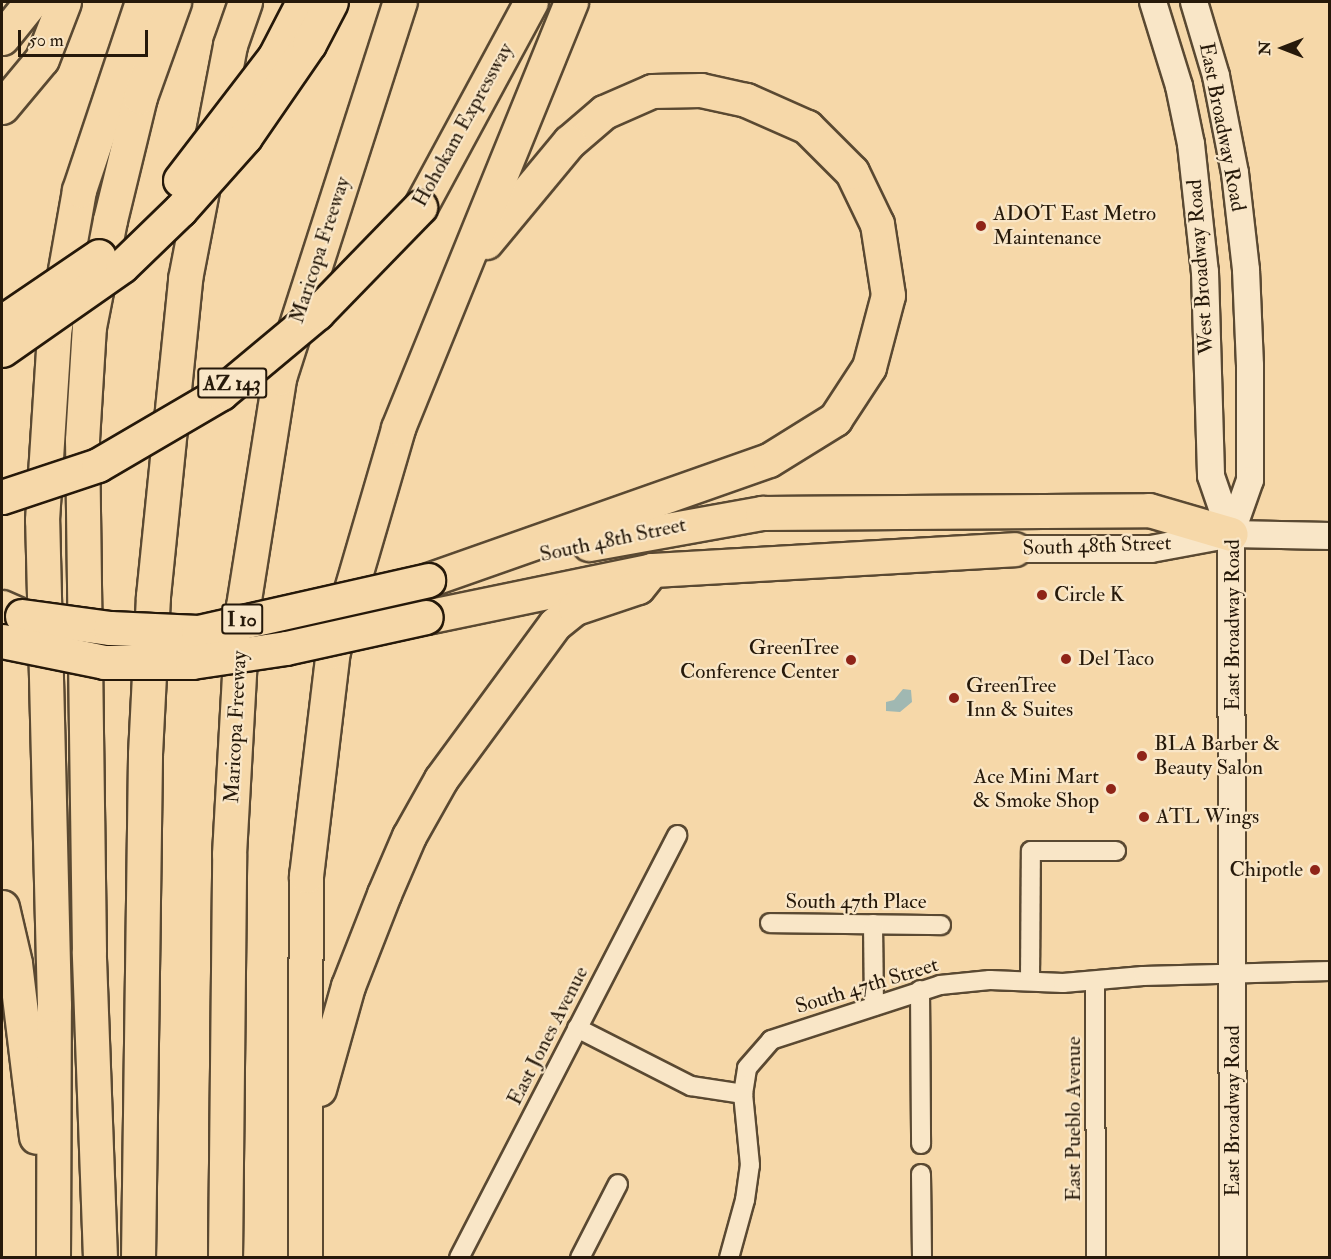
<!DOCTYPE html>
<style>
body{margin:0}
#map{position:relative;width:1331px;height:1259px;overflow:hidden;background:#f6d8a9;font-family:"IM FELL Double Pica",serif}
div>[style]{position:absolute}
.water>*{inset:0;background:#a0b8b2}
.roads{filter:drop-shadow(2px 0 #5a4932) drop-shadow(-2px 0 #5a4932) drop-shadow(0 2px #5a4932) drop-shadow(0 -2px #5a4932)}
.street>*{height:18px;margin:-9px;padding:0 9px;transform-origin:9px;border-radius:9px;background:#f9e6c7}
.secondary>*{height:26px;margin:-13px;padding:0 13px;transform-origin:13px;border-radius:13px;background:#f9e6c7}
.highway>*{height:33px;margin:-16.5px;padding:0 16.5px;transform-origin:16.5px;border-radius:16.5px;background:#f6d8a9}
.bridges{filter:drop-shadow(2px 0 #26190a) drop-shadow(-2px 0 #26190a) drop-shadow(0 2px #26190a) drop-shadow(0 -2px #26190a)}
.highway-bridge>*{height:33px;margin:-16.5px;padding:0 16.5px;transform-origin:16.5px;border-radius:16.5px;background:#f6d8a9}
.dots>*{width:16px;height:16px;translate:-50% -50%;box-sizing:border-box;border:3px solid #f9e6c7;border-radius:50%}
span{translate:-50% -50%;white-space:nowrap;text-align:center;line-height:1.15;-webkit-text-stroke:4.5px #f9e6c7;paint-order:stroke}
.shield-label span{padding:2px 4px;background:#f9e6c7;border:2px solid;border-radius:4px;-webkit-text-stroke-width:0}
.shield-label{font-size:20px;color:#26190a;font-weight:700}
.street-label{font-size:21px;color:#26190a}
.poi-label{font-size:21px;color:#26190a}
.left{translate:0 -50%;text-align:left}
.right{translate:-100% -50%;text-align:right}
.frame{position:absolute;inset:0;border:3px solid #26190a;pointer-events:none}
.north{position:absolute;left:1253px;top:18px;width:60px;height:60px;-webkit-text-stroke:4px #f9e6c7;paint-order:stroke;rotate:270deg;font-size:16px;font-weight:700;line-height:24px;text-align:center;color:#26190a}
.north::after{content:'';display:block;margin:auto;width:21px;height:27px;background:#26190a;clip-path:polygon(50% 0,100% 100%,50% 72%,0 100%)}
.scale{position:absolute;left:18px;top:30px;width:130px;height:27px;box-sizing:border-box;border:3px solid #26190a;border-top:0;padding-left:8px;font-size:18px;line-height:21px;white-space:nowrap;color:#26190a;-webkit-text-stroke:4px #f9e6c7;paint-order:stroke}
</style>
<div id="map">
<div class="water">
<div style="clip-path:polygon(903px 689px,911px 690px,912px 702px,900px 712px,886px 711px,886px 702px,894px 700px)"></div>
</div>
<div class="roads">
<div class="street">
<div style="left:770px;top:923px;width:171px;rotate:0.7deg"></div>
<div style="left:873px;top:924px;width:82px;rotate:89.3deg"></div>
<div style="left:1030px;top:981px;width:130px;rotate:-89.6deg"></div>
<div style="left:1031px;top:851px;width:85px"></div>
<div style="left:1095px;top:981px;width:277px;rotate:89.8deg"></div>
<div style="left:920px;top:990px;width:154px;rotate:89.6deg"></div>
<div style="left:577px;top:1028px;width:128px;rotate:27deg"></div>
<div style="left:691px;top:1086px;width:53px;rotate:8.7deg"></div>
<div style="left:743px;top:1094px;width:26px;rotate:-81deg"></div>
<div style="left:747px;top:1068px;width:37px;rotate:-49deg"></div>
<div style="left:771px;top:1040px;width:178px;rotate:-18deg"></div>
<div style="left:940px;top:985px;width:50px;rotate:-5.7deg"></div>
<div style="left:990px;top:980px;width:73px;rotate:2.4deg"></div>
<div style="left:1063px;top:983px;width:80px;rotate:-5deg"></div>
<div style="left:1143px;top:976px;width:187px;rotate:-1.5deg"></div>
<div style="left:921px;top:1174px;width:84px;rotate:89.3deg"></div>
<div style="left:459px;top:1258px;width:476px;rotate:-62.7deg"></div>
<div style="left:580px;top:1258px;width:83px;rotate:-62.8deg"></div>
<div style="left:729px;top:1258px;width:60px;rotate:-74.6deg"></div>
<div style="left:745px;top:1200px;width:35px;rotate:-82deg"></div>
<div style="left:750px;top:1165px;width:71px;rotate:-95.6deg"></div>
</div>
<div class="secondary">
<div style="left:1153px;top:2px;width:88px;rotate:72.8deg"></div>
<div style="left:1179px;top:86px;width:59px;rotate:78.3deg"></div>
<div style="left:1191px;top:144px;width:129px;rotate:83.8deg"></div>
<div style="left:1205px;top:272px;width:204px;rotate:88.3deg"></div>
<div style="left:1211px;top:476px;width:61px;rotate:71deg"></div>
<div style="left:1194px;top:2px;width:77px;rotate:73.4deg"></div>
<div style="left:1216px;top:76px;width:99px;rotate:78.9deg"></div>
<div style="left:1235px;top:173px;width:98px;rotate:83.5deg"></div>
<div style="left:1246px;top:270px;width:96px;rotate:87.6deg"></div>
<div style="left:1250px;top:366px;width:114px;rotate:90deg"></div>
<div style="left:1250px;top:480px;width:57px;rotate:109.4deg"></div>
<div style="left:1231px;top:534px;width:724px;rotate:89.84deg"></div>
<div style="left:1014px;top:549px;width:137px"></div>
<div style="left:1151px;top:549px;width:81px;rotate:-10.6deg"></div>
<div style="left:1231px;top:534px;width:99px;rotate:1.2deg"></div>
</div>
<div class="highway">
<div style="left:2px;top:38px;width:46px;rotate:-51.1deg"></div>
<div style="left:2px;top:107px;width:62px;rotate:-50.2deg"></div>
<div style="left:42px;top:59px;width:61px;rotate:-68.9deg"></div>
<div style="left:420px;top:207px;width:233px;rotate:-61.6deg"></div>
<div style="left:589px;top:544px;width:176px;rotate:-10.2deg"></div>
<div style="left:762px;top:513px;width:387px;rotate:-0.4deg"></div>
<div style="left:1149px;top:510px;width:85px;rotate:16.3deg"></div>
<div style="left:428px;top:580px;width:361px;rotate:-19.4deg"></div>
<div style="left:769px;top:460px;width:78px;rotate:-31.8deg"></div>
<div style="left:835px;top:419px;width:62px;rotate:-56.8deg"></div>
<div style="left:869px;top:367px;width:74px;rotate:-75.2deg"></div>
<div style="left:888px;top:295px;width:72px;rotate:-98.8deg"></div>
<div style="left:877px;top:224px;width:58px;rotate:-115.7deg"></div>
<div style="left:852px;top:172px;width:64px;rotate:-135deg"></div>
<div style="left:807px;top:127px;width:67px;rotate:-156.1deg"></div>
<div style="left:746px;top:100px;width:46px;rotate:-167.5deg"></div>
<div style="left:701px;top:90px;width:49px;rotate:178.8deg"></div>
<div style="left:652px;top:91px;width:52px;rotate:156.4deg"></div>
<div style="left:604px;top:112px;width:46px;rotate:139.4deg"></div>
<div style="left:569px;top:142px;width:130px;rotate:129.7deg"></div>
<div style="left:2px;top:607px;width:22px;rotate:24deg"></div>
<div style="left:426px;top:617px;width:231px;rotate:-11.7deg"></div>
<div style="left:652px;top:570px;width:363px;rotate:-3.3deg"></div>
<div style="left:2px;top:907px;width:57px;rotate:76.9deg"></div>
<div style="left:15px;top:963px;width:175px;rotate:83.1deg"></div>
<div style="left:319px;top:1089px;width:107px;rotate:-74.3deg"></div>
<div style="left:348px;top:986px;width:99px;rotate:-68.6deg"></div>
<div style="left:384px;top:894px;width:63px;rotate:-66.7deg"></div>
<div style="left:409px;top:836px;width:65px;rotate:-60.7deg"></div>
<div style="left:441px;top:779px;width:192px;rotate:-53.7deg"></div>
<div style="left:555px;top:624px;width:26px;rotate:-39deg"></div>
<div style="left:575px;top:608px;width:66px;rotate:-18.4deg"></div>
<div style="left:638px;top:587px;width:22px;rotate:-51deg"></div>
<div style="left:53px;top:1258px;width:253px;rotate:-89.8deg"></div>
<div style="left:54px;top:1005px;width:485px;rotate:-91.4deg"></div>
<div style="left:42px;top:520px;width:188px;rotate:-86.3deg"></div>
<div style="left:54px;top:332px;width:144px;rotate:-80deg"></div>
<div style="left:79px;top:190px;width:198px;rotate:-71.5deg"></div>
<div style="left:100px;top:1258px;width:307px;rotate:-92.1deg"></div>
<div style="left:89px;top:951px;width:511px;rotate:-90.78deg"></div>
<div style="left:82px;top:440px;width:113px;rotate:-86.5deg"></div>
<div style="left:89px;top:327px;width:109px;rotate:-78.9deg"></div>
<div style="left:110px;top:220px;width:127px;rotate:-76.3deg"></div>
<div style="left:140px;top:97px;width:101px;rotate:-70.3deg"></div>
<div style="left:138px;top:1258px;width:504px;rotate:-89.2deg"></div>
<div style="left:145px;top:754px;width:158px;rotate:-87.1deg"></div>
<div style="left:153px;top:596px;width:319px;rotate:-84.2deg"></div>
<div style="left:185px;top:279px;width:238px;rotate:-79.1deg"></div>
<div style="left:230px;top:45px;width:46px;rotate:-70.8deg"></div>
<div style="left:225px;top:1258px;width:404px;rotate:-89.4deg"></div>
<div style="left:229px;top:854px;width:248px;rotate:-86.8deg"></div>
<div style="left:243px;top:606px;width:231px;rotate:-81deg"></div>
<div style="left:279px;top:378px;width:395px;rotate:-72.2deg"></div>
<div style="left:305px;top:1258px;width:382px;rotate:-89.9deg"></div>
<div style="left:306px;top:876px;width:227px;rotate:-83.2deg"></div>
<div style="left:333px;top:651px;width:232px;rotate:-73.7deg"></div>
<div style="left:398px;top:428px;width:460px;rotate:-67.9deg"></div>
</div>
</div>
<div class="bridges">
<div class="highway-bridge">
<div style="left:180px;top:180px;width:156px;rotate:-52.5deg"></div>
<div style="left:275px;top:56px;width:61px;rotate:-62.6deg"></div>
<div style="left:2px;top:322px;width:117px;rotate:-34.2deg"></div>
<div style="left:2px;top:350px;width:146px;rotate:-35deg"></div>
<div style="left:122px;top:266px;width:81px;rotate:-44deg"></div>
<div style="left:180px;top:210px;width:98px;rotate:-48.3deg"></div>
<div style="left:245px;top:137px;width:113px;rotate:-55.5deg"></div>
<div style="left:309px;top:44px;width:47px;rotate:-62.4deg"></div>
<div style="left:2px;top:497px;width:101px;rotate:-18.4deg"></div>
<div style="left:98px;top:465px;width:143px;rotate:-30.3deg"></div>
<div style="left:221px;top:393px;width:125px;rotate:-39.8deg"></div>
<div style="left:317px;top:313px;width:148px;rotate:-45.8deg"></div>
<div style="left:22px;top:616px;width:89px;rotate:7.8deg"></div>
<div style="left:110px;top:628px;width:88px;rotate:2.6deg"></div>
<div style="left:198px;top:632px;width:236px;rotate:-12.7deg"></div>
<div style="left:2px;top:641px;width:104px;rotate:11.6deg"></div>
<div style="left:104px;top:662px;width:88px"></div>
<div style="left:192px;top:662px;width:95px;rotate:-8.5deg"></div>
<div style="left:286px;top:648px;width:143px;rotate:-12.5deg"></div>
</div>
</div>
<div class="dots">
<div style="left:981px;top:226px;background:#8f2418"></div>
<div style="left:1042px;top:595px;background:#8f2418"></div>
<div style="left:1066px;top:659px;background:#8f2418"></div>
<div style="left:851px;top:660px;background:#8f2418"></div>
<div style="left:954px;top:698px;background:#8f2418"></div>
<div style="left:1142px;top:756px;background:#8f2418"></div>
<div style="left:1111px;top:789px;background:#8f2418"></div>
<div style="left:1144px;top:817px;background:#8f2418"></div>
<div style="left:1315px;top:870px;background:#8f2418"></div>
</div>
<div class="shield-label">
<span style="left:232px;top:383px">AZ 143</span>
<span style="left:242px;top:619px">I 10</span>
</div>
<div class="street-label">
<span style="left:463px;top:125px;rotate:-61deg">Hohokam Expressway</span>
<span style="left:1222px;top:127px;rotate:79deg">East Broadway Road</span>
<span style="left:320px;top:250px;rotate:-72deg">Maricopa Freeway</span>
<span style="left:1201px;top:267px;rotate:-94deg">West Broadway Road</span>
<span style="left:613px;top:540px;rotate:-12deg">South 48th Street</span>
<span style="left:1097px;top:546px;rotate:-2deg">South 48th Street</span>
<span style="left:1233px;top:625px;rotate:-90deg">East Broadway Road</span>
<span style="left:236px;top:727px;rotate:-87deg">Maricopa Freeway</span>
<span style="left:856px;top:902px">South 47th Place</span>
<span style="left:867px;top:986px;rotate:-17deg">South 47th Street</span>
<span style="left:548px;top:1036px;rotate:-63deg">East Jones Avenue</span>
<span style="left:1233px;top:1111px;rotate:-90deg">East Broadway Road</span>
<span style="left:1074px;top:1119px;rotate:-90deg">East Pueblo Avenue</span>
</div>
<div class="poi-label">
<span class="left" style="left:993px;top:226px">ADOT East Metro<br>Maintenance</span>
<span class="left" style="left:1054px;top:595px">Circle K</span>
<span class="right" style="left:839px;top:660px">GreenTree<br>Conference Center</span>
<span class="left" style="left:1078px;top:659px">Del Taco</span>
<span class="left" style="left:966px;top:698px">GreenTree<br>Inn &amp; Suites</span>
<span class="left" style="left:1154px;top:756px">BLA Barber &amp;<br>Beauty Salon</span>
<span class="right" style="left:1099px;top:789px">Ace Mini Mart<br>&amp; Smoke Shop</span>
<span class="left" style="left:1156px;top:817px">ATL Wings</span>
<span class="right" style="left:1303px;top:870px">Chipotle</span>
</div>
<div class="frame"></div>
<div class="north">N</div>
<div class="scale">50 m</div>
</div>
